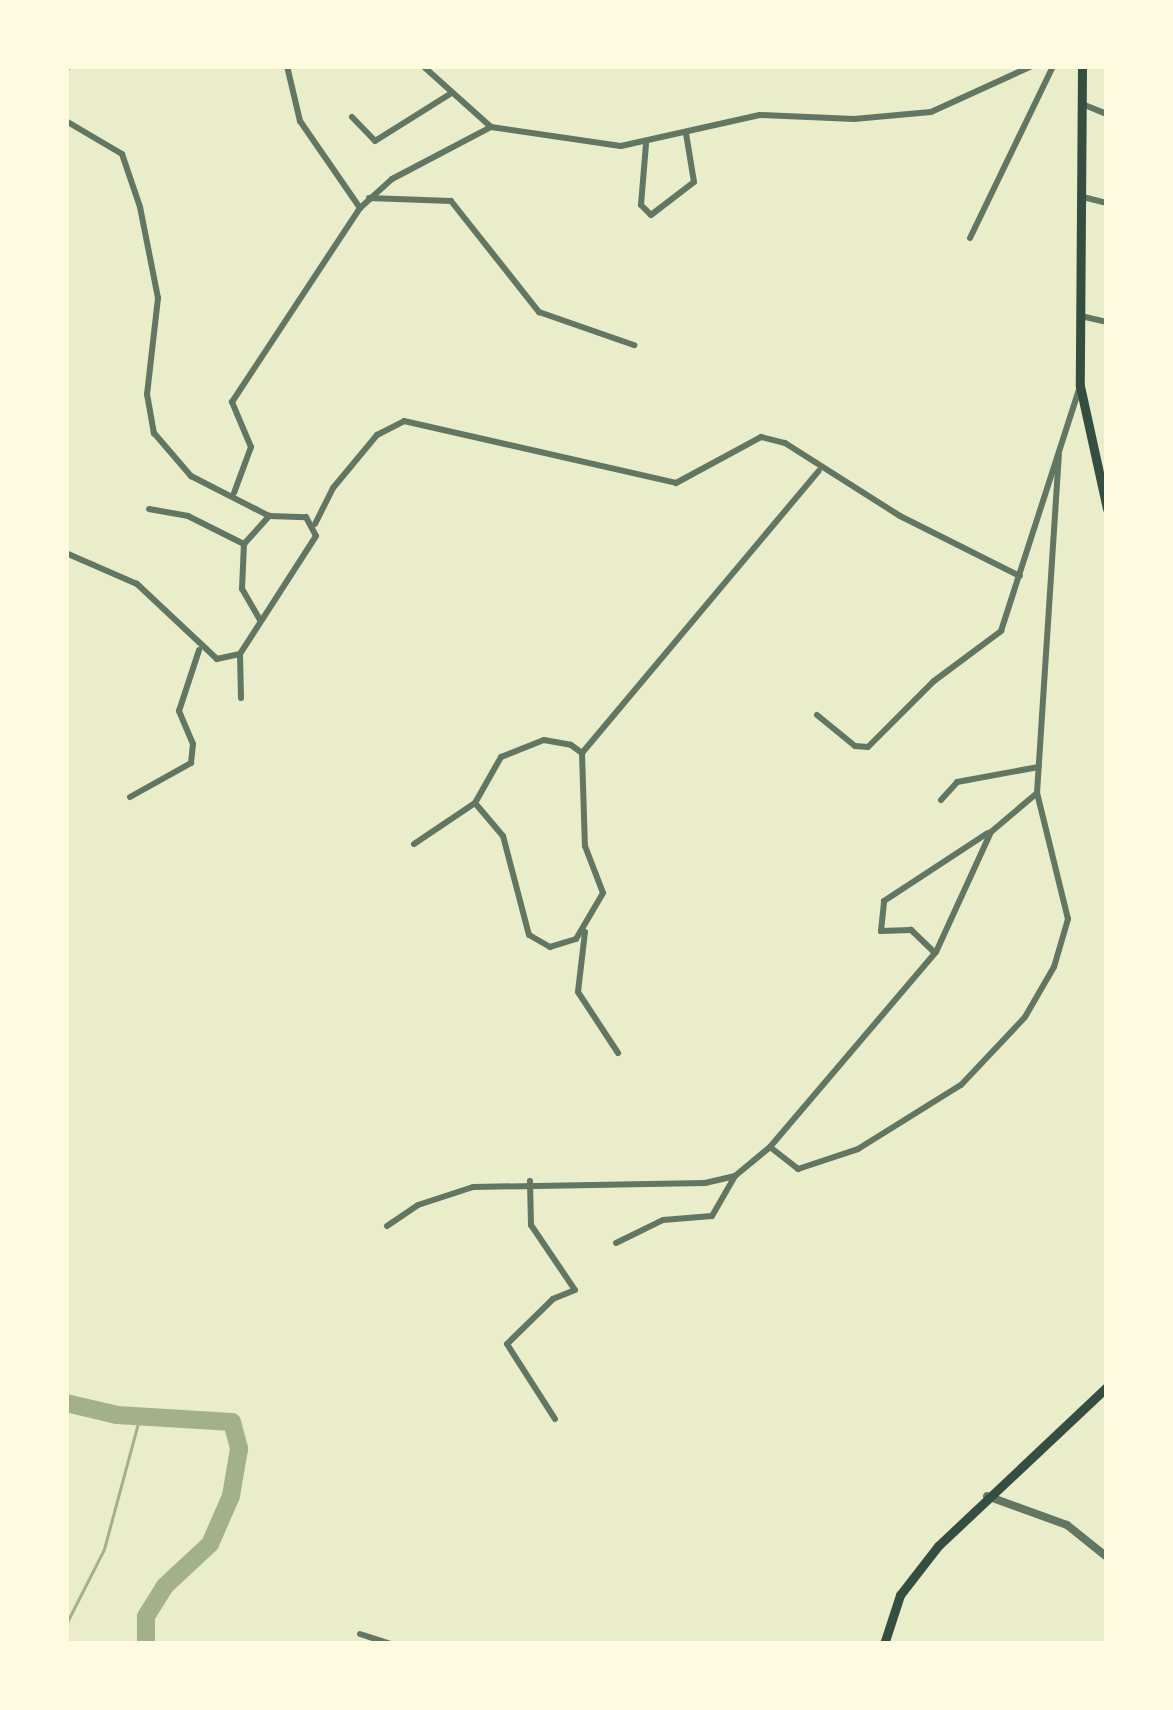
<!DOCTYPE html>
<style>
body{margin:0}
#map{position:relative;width:1173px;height:1710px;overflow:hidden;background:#e9edc9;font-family:"Fira Sans Condensed",sans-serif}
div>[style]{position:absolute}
.stream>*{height:3px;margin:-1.5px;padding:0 1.5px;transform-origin:1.5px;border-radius:1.5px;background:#a3b18a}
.river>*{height:18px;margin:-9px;padding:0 9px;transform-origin:9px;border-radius:9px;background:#a3b18a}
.minor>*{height:6px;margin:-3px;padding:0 3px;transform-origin:3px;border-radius:3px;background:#617663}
.tertiary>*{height:8px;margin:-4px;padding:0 4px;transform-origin:4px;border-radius:4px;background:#617663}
.secondary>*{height:9px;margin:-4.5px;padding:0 4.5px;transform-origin:4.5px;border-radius:4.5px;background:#344e41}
span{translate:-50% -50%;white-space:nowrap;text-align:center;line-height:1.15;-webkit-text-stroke:9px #fefae0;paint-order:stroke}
.frame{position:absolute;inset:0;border:69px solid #fefae0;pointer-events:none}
</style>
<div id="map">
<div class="stream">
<div style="left:66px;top:1624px;width:84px;rotate:-63.1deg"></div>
<div style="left:104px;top:1549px;width:142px;rotate:-74.9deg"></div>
</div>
<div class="river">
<div style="left:66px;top:1403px;width:52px;rotate:13.2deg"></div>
<div style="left:117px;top:1415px;width:115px;rotate:3.5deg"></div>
<div style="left:232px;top:1422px;width:28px;rotate:75deg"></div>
<div style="left:239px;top:1449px;width:48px;rotate:99.7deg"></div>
<div style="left:231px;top:1496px;width:52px;rotate:113.6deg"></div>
<div style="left:210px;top:1544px;width:62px;rotate:137deg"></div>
<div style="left:165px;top:1586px;width:36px;rotate:122deg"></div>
<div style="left:146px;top:1617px;width:27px;rotate:90deg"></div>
</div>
<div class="minor">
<div style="left:287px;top:66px;width:57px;rotate:76.7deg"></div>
<div style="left:300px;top:121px;width:106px;rotate:55.4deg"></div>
<div style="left:423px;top:66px;width:91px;rotate:41.9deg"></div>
<div style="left:491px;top:127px;width:131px;rotate:8.3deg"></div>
<div style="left:621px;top:146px;width:142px;rotate:-12.6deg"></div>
<div style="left:760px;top:115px;width:94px;rotate:2.4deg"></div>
<div style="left:854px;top:119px;width:77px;rotate:-5.2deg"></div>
<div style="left:931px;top:112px;width:111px;rotate:-24.5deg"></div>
<div style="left:66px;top:70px;width:4px;rotate:-63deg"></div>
<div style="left:1082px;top:104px;width:27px;rotate:22deg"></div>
<div style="left:352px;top:117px;width:33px;rotate:46deg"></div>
<div style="left:375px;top:141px;width:89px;rotate:-32.1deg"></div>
<div style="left:66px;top:121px;width:65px;rotate:30.5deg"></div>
<div style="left:122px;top:154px;width:56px;rotate:71.2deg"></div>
<div style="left:140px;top:207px;width:93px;rotate:78.8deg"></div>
<div style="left:158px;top:298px;width:97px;rotate:96.5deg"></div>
<div style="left:147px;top:394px;width:40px;rotate:80deg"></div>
<div style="left:154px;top:433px;width:57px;rotate:49.3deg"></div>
<div style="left:191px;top:476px;width:88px;rotate:27.1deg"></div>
<div style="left:269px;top:516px;width:37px;rotate:2deg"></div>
<div style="left:306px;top:517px;width:21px;rotate:62deg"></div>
<div style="left:316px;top:536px;width:140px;rotate:122.8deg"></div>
<div style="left:240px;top:654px;width:24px;rotate:168deg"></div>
<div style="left:217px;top:659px;width:110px;rotate:-136.8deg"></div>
<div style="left:137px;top:584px;width:77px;rotate:-156.4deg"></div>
<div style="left:646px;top:144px;width:61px;rotate:94.7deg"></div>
<div style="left:641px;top:205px;width:14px;rotate:45deg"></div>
<div style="left:651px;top:215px;width:54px;rotate:-37.5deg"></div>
<div style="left:694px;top:182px;width:50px;rotate:-99.3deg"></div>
<div style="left:1083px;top:197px;width:25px;rotate:14deg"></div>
<div style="left:369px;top:198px;width:82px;rotate:2.1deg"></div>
<div style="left:451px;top:201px;width:142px;rotate:51.6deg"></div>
<div style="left:539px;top:312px;width:101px;rotate:19.2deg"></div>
<div style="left:970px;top:238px;width:191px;rotate:-64.2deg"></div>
<div style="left:1081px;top:316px;width:27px;rotate:13deg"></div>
<div style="left:234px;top:493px;width:49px;rotate:-69.7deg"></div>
<div style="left:251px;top:447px;width:49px;rotate:-112.9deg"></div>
<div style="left:232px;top:402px;width:232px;rotate:-56.6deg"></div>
<div style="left:360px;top:208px;width:43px;rotate:-42.2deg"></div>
<div style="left:392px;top:179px;width:112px;rotate:-27.7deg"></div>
<div style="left:149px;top:509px;width:40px;rotate:10deg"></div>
<div style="left:188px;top:516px;width:63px;rotate:26.6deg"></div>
<div style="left:315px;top:524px;width:40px;rotate:-63.4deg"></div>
<div style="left:333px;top:488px;width:69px;rotate:-50.3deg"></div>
<div style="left:377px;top:435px;width:30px;rotate:-27deg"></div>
<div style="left:404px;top:421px;width:279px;rotate:12.8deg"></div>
<div style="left:676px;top:483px;width:97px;rotate:-28.4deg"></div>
<div style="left:761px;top:437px;width:25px;rotate:14deg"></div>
<div style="left:785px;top:443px;width:136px;rotate:32.4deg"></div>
<div style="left:900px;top:516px;width:134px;rotate:26.6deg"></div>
<div style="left:260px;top:620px;width:36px;rotate:-120deg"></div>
<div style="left:242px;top:589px;width:45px;rotate:-87.5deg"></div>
<div style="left:244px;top:544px;width:38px;rotate:-48deg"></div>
<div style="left:240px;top:654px;width:44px;rotate:88.7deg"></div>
<div style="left:817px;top:715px;width:49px;rotate:39.2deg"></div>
<div style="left:855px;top:746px;width:13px;rotate:4deg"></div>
<div style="left:868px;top:747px;width:93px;rotate:-45deg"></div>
<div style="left:934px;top:681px;width:84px;rotate:-36.7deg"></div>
<div style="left:1001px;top:631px;width:253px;rotate:-72.1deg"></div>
<div style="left:582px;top:753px;width:368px;rotate:-50deg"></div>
<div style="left:130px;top:797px;width:70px;rotate:-29.1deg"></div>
<div style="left:191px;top:763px;width:19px;rotate:-84deg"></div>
<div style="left:193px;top:744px;width:36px;rotate:-113deg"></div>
<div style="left:179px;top:711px;width:64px;rotate:-71.8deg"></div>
<div style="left:941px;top:800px;width:24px;rotate:-48deg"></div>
<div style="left:957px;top:782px;width:83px;rotate:-10.4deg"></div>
<div style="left:414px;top:844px;width:73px;rotate:-33.9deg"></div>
<div style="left:475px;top:803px;width:53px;rotate:-60.5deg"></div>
<div style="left:501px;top:757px;width:46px;rotate:-21.6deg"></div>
<div style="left:544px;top:740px;width:27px;rotate:10deg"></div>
<div style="left:571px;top:745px;width:14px;rotate:36deg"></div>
<div style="left:582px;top:753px;width:93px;rotate:88.2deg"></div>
<div style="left:585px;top:846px;width:50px;rotate:69deg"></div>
<div style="left:603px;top:893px;width:53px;rotate:120.4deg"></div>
<div style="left:576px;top:939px;width:27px;rotate:163deg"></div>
<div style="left:550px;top:947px;width:24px;rotate:-150deg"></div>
<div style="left:529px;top:935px;width:102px;rotate:-104.7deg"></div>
<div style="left:503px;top:836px;width:43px;rotate:-130.3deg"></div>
<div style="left:585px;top:932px;width:60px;rotate:96.7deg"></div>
<div style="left:578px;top:992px;width:73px;rotate:56.7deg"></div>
<div style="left:934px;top:952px;width:32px;rotate:-136deg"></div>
<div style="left:911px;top:930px;width:30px;rotate:178deg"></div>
<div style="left:881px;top:931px;width:30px;rotate:-84deg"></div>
<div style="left:884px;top:901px;width:124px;rotate:-33.2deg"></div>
<div style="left:770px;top:1147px;width:36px;rotate:38deg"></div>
<div style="left:798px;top:1169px;width:63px;rotate:-18.4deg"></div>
<div style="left:858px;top:1149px;width:121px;rotate:-31.9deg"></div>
<div style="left:961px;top:1085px;width:93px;rotate:-46.7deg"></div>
<div style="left:1025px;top:1017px;width:58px;rotate:-59.9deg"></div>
<div style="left:1054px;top:967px;width:50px;rotate:-73.7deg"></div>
<div style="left:1068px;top:919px;width:130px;rotate:-103.8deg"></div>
<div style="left:530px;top:1181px;width:44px;rotate:88.7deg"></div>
<div style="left:531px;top:1225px;width:78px;rotate:55.9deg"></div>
<div style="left:575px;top:1290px;width:24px;rotate:158deg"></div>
<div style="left:553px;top:1299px;width:64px;rotate:135.6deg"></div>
<div style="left:507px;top:1344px;width:89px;rotate:57.4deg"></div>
<div style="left:387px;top:1226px;width:37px;rotate:-34deg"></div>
<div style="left:418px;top:1205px;width:58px;rotate:-18.1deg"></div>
<div style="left:473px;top:1187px;width:232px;rotate:-1deg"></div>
<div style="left:705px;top:1183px;width:31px;rotate:-13deg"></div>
<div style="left:735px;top:1176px;width:45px;rotate:-39.6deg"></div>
<div style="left:770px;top:1147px;width:256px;rotate:-49.6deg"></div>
<div style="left:936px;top:952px;width:132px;rotate:-65.4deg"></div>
<div style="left:991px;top:832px;width:60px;rotate:-40.3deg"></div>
<div style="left:1037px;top:793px;width:339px;rotate:-86.3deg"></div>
<div style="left:616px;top:1243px;width:52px;rotate:-26.1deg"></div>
<div style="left:663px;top:1220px;width:49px;rotate:-4.7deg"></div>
<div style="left:712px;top:1216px;width:46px;rotate:-60.1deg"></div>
<div style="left:360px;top:1634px;width:32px;rotate:18deg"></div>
</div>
<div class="tertiary">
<div style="left:987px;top:1496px;width:85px;rotate:19.9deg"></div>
<div style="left:1067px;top:1525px;width:51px;rotate:38.7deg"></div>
</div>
<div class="secondary">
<div style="left:1082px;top:66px;width:320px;rotate:90.4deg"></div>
<div style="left:1080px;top:386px;width:126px;rotate:77.6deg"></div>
<div style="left:884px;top:1644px;width:52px;rotate:-71.9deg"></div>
<div style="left:900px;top:1595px;width:62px;rotate:-52.2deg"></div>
<div style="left:938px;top:1546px;width:232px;rotate:-43.3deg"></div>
</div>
<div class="frame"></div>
</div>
